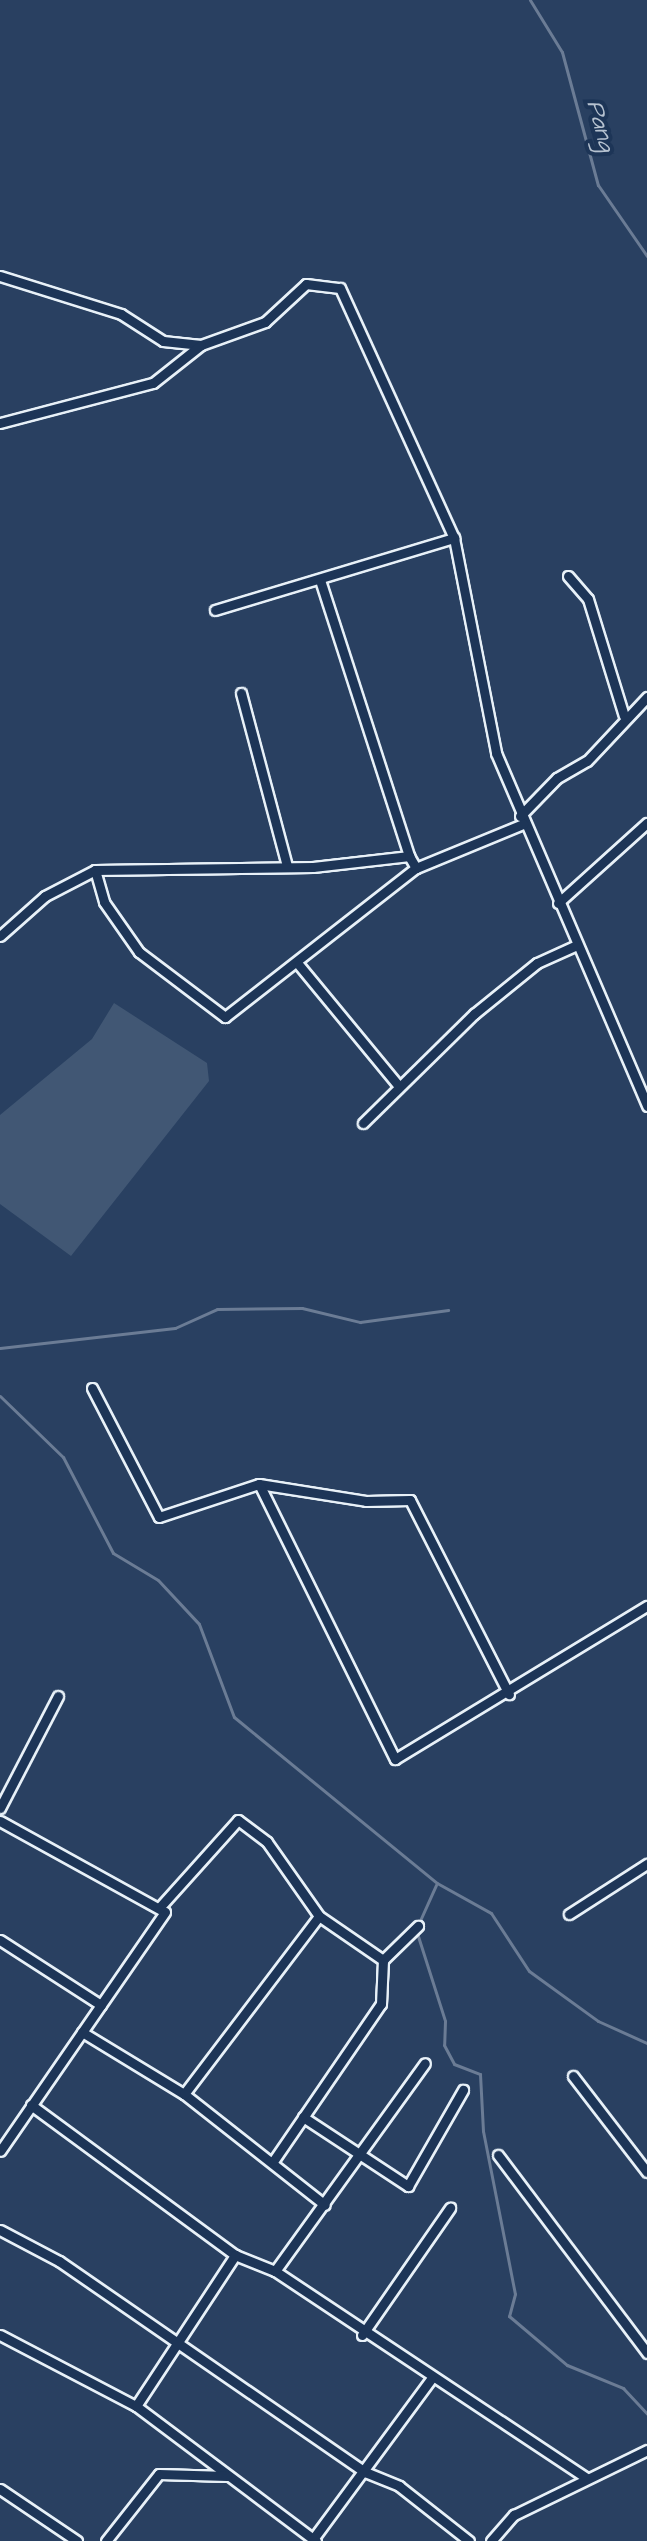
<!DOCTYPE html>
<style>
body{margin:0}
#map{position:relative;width:647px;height:2541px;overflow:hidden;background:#294061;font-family:"Architects Daughter",sans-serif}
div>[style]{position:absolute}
.green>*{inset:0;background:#415774}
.stream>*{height:3px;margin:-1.5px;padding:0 1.5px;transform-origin:1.5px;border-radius:1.5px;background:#6b7c95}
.roads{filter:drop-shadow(2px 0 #e8f1f8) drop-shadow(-2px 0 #e8f1f8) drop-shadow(0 2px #e8f1f8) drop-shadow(0 -2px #e8f1f8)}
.street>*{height:9px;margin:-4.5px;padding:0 4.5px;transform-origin:4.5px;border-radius:4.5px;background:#1d3557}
span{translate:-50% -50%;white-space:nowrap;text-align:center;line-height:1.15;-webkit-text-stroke:8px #1d3557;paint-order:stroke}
.water-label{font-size:24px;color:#b6c2d0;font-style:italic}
</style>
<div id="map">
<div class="green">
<div style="clip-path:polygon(114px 1003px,207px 1063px,209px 1081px,71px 1256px,0 1204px,0 1115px,92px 1039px)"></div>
</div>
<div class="stream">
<div style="left:530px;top:0;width:61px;rotate:58.4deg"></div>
<div style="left:562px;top:52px;width:138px;rotate:74.9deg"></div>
<div style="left:598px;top:185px;width:86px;rotate:55.4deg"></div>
<div style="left:0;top:1348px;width:176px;rotate:-6.5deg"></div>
<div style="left:175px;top:1328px;width:46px;rotate:-24.3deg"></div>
<div style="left:217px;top:1309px;width:85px;rotate:-0.7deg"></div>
<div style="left:302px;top:1308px;width:60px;rotate:13.6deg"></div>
<div style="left:360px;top:1322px;width:89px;rotate:-7.8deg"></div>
<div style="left:0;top:1396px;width:88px;rotate:44.1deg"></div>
<div style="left:63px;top:1457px;width:108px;rotate:62.5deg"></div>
<div style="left:113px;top:1553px;width:52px;rotate:31deg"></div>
<div style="left:158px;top:1580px;width:60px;rotate:47deg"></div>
<div style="left:199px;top:1624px;width:99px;rotate:69.4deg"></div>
<div style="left:234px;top:1717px;width:262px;rotate:39.3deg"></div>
<div style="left:437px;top:1883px;width:62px;rotate:29.1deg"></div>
<div style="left:491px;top:1913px;width:69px;rotate:56.8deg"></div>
<div style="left:529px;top:1971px;width:85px;rotate:35.9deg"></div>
<div style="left:598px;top:2021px;width:54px;rotate:24.2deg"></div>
<div style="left:418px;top:1925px;width:44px;rotate:-65.8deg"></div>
<div style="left:417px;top:1933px;width:92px;rotate:72.3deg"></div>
<div style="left:445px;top:2021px;width:24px;rotate:92deg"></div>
<div style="left:444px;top:2045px;width:21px;rotate:62deg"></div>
<div style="left:454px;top:2064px;width:28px;rotate:21deg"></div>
<div style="left:480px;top:2074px;width:57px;rotate:87deg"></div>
<div style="left:483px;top:2131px;width:166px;rotate:78.9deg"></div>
<div style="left:515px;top:2294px;width:23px;rotate:105deg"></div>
<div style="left:509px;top:2316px;width:76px;rotate:40.2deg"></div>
<div style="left:567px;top:2365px;width:61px;rotate:22.3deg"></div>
<div style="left:623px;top:2388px;width:35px;rotate:47deg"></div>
</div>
<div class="roads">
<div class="street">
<div style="left:0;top:276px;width:127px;rotate:17.4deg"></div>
<div style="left:121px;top:314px;width:50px;rotate:32.7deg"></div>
<div style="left:163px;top:341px;width:38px;rotate:6deg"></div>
<div style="left:201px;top:345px;width:68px;rotate:-19.8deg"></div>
<div style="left:265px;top:322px;width:56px;rotate:-42.8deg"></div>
<div style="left:306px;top:284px;width:34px;rotate:7deg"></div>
<div style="left:340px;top:288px;width:275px;rotate:65.5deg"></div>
<div style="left:454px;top:538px;width:219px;rotate:78.9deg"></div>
<div style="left:496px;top:753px;width:384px;rotate:66.8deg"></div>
<div style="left:0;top:423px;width:158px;rotate:-14.7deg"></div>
<div style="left:153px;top:383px;width:61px;rotate:-38.4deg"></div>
<div style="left:568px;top:576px;width:30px;rotate:49deg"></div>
<div style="left:588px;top:599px;width:122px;rotate:72.9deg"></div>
<div style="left:320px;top:580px;width:290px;rotate:72.1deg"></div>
<div style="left:215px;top:610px;width:250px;rotate:-16.8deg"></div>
<div style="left:241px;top:693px;width:179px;rotate:75.1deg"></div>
<div style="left:520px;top:816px;width:53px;rotate:-45.8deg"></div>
<div style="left:557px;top:778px;width:34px;rotate:-30deg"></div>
<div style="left:587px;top:761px;width:88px;rotate:-46.8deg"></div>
<div style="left:95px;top:870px;width:33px;rotate:74deg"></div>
<div style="left:104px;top:902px;width:61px;rotate:55deg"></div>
<div style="left:139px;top:952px;width:108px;rotate:37.1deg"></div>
<div style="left:225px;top:1017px;width:242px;rotate:-38deg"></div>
<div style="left:416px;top:868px;width:116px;rotate:-22.4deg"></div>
<div style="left:558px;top:903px;width:120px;rotate:-42deg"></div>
<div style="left:0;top:936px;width:60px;rotate:-41.6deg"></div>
<div style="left:45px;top:896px;width:56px;rotate:-27.5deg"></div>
<div style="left:95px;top:870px;width:218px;rotate:-0.8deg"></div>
<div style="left:313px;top:867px;width:97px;rotate:-6.5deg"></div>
<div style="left:409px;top:856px;width:14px;rotate:60deg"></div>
<div style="left:299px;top:965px;width:156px;rotate:50.5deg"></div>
<div style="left:363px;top:1123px;width:156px;rotate:-44.5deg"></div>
<div style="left:474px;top:1014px;width:81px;rotate:-39deg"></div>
<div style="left:537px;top:963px;width:44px;rotate:-24.2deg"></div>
<div style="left:92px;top:1388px;width:145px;rotate:62.6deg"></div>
<div style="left:159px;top:1517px;width:105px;rotate:-18.3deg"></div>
<div style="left:259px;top:1484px;width:108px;rotate:9deg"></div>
<div style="left:366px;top:1501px;width:44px;rotate:-1.3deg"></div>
<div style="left:410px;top:1500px;width:218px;rotate:63deg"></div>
<div style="left:259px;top:1484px;width:307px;rotate:63.7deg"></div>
<div style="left:395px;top:1759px;width:295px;rotate:-31.3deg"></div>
<div style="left:0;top:1808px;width:126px;rotate:-62.6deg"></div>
<div style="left:0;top:1821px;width:188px;rotate:28.9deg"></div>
<div style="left:165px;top:1912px;width:290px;rotate:124.6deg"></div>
<div style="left:159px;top:1908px;width:118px;rotate:-48.1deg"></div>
<div style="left:238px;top:1820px;width:36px;rotate:37deg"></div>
<div style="left:267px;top:1842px;width:90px;rotate:54.9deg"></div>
<div style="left:319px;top:1916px;width:78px;rotate:34.5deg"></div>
<div style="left:569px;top:1914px;width:93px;rotate:-32.7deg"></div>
<div style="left:0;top:1940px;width:120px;rotate:32.8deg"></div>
<div style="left:82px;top:2032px;width:119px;rotate:31.3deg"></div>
<div style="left:184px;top:2094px;width:179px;rotate:38.2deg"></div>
<div style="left:573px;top:2076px;width:121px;rotate:52.4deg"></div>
<div style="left:184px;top:2094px;width:223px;rotate:-52.8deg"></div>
<div style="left:31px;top:2105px;width:253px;rotate:36.3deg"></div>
<div style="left:235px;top:2255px;width:43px;rotate:21.8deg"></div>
<div style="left:275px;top:2271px;width:374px;rotate:33.6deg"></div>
<div style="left:303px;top:2117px;width:126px;rotate:33.3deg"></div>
<div style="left:408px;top:2186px;width:111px;rotate:-60.2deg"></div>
<div style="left:498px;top:2155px;width:248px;rotate:53deg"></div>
<div style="left:274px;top:2160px;width:189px;rotate:-55.6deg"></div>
<div style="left:381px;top:2004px;width:44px;rotate:-87.4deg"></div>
<div style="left:383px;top:1960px;width:49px;rotate:-44.2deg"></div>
<div style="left:0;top:2230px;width:67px;rotate:27.7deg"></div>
<div style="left:59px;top:2261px;width:372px;rotate:34.6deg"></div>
<div style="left:365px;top:2472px;width:37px;rotate:22deg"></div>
<div style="left:399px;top:2486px;width:89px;rotate:38.2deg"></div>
<div style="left:275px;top:2271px;width:256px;rotate:-54.2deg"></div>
<div style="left:0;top:2335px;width:153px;rotate:27.6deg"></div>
<div style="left:136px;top:2406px;width:225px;rotate:36.9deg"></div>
<div style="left:362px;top:2335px;width:155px;rotate:-55.3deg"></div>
<div style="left:136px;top:2406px;width:181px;rotate:-56.7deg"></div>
<div style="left:0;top:2489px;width:93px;rotate:34deg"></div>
<div style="left:313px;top:2539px;width:199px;rotate:-53.6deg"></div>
<div style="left:106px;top:2541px;width:85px;rotate:-51.7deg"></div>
<div style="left:159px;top:2474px;width:68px;rotate:1.7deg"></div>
<div style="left:491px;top:2541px;width:35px;rotate:-49deg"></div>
<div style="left:514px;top:2515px;width:148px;rotate:-26deg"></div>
</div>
</div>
<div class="water-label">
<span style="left:600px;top:126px;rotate:75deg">Pang</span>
</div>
</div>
